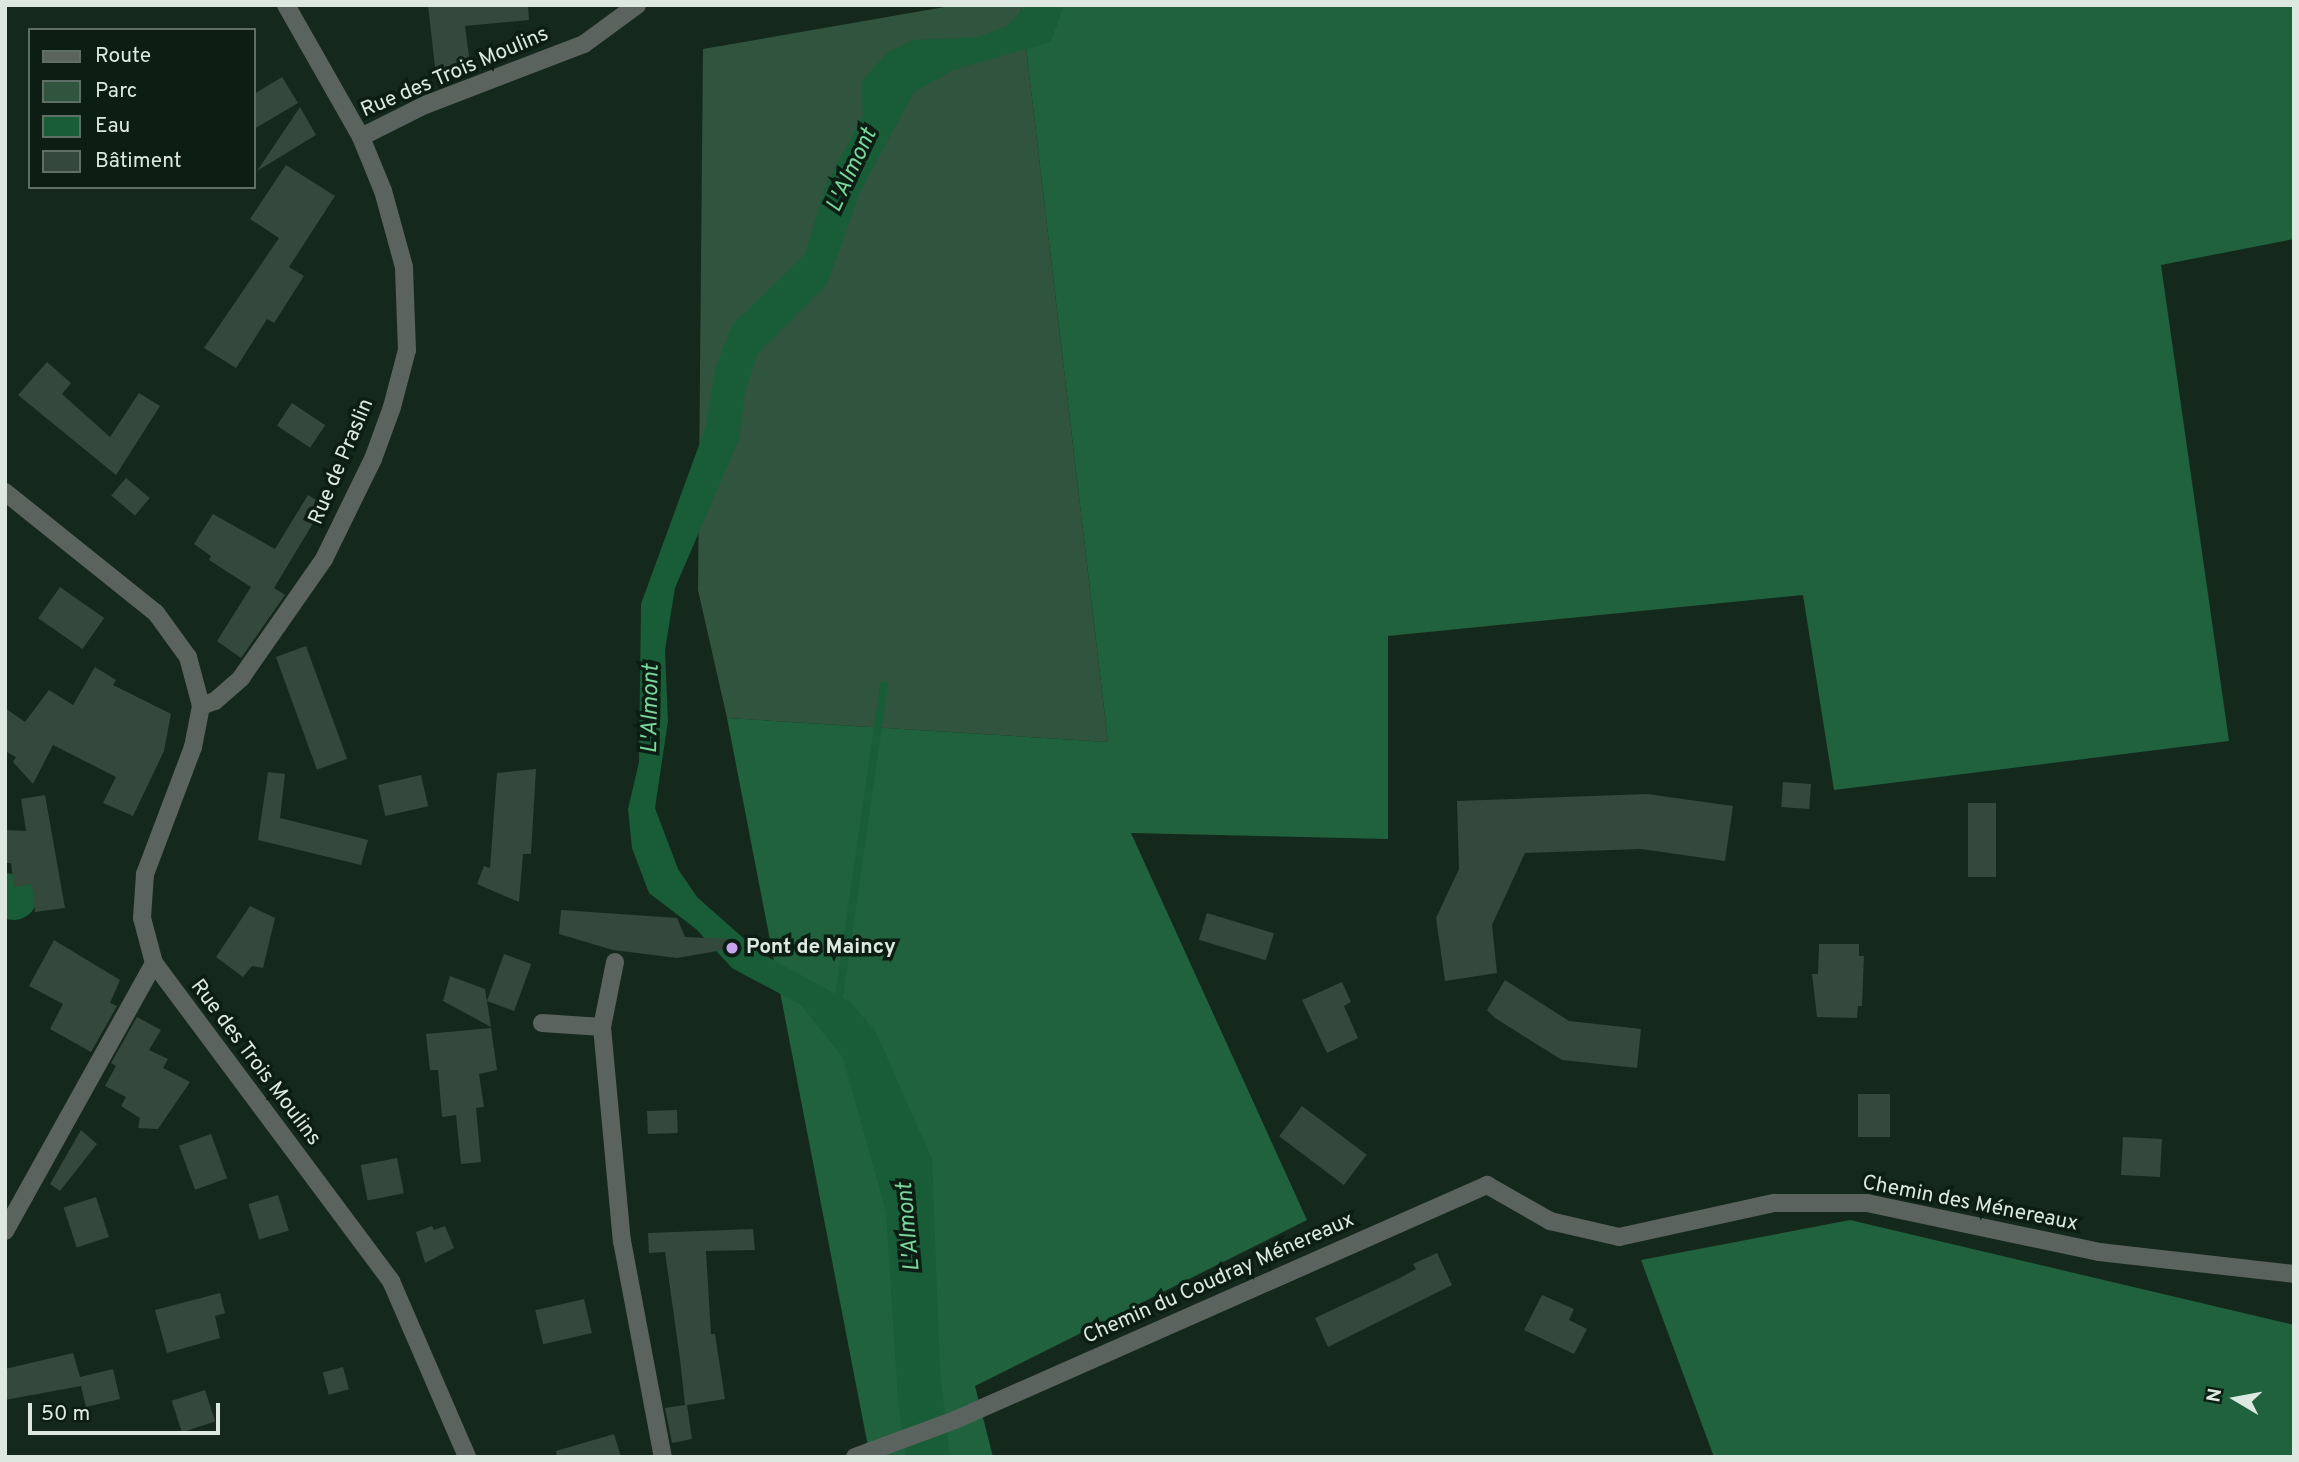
<!DOCTYPE html>
<meta charset="utf-8">
<style>
body{margin:0}
#map{position:relative;width:2299px;height:1462px;overflow:hidden;background:#15281c;font-family:Overpass,sans-serif}
div>[style]{position:absolute}
.green>*{inset:0;background:#31543e}
.forest>*{inset:0;background:#20623d}
.water>*{inset:0;background:#195c38}
.stream>*{height:8px;margin:-4px;padding:0 4px;transform-origin:4px;border-radius:4px;background:#195c38}
.river>*{height:46px;margin:-23px;padding:0 23px;transform-origin:23px;border-radius:23px;background:#195c38}
.building>*{inset:0;background:#34483b;transform-origin:0 0}
.minor>*{height:18px;margin:-9px;padding:0 9px;transform-origin:9px;border-radius:9px;background:#5a635d}
.tertiary>*{height:18px;margin:-9px;padding:0 9px;transform-origin:9px;border-radius:9px;background:#5a635d}
.dots>*{width:19px;height:19px;translate:-50% -50%;box-sizing:border-box;border:4px solid #0c1e13;border-radius:50%}
span{translate:-50% -50%;white-space:nowrap;text-align:center;line-height:1.15;-webkit-text-stroke:7px #0c1e13;paint-order:stroke}
.street-label{font-size:21px;color:#dce8e0}
.poi-label{font-size:21px;color:#dce8e0;font-weight:700}
.left{translate:0 -50%;text-align:left}
.water-label{font-size:23px;color:#7ad69d;font-style:italic}
.frame{position:absolute;inset:0;border:7px solid #dce8e0;pointer-events:none}
.legend{position:absolute;left:28px;top:28px;width:228px;height:161px;box-sizing:border-box;background:#0c1e13;border:2px solid #5f6f65;margin:0;padding:9px 12px;list-style:none;font-size:21px;color:#dce8e0}
.legend li{display:flex;align-items:center;gap:14px;height:35px}
.legend b{width:35px;border:2px solid #5f6f65}
.north{position:absolute;left:2201px;top:1364px;width:70px;height:70px;-webkit-text-stroke:5px #0c1e13;paint-order:stroke;rotate:280deg;font-size:19px;font-weight:700;line-height:28px;text-align:center;color:#dce8e0}
.north::after{content:'';display:block;margin:auto;width:24px;height:32px;background:#dce8e0;clip-path:polygon(50% 0,100% 100%,50% 72%,0 100%)}
.scale{position:absolute;left:28px;top:1403px;width:192px;height:32px;box-sizing:border-box;border:4px solid #dce8e0;border-top:0;padding-left:9px;font-size:21px;line-height:24px;white-space:nowrap;color:#dce8e0;-webkit-text-stroke:5px #0c1e13;paint-order:stroke}
</style>
<div id="map">
<div class="green">
<div style="clip-path:polygon(956px 5px,1021px 5px,1108px 742px,727px 718px,698px 590px,703px 49px)"></div>
</div>
<div class="forest">
<div style="clip-path:polygon(1021px 5px,2294px 5px,2294px 239px,2161px 265px,2229px 741px,1834px 790px,1803px 595px,1388px 636px,1388px 839px,1131px 833px,1307px 1220px,975px 1386px,993px 1457px,870px 1457px,727px 718px,1108px 742px)"></div>
<div style="clip-path:polygon(1850px 1220px,2294px 1325px,2294px 1457px,1714px 1457px,1641px 1260px)"></div>
</div>
<div class="water">
<div style="clip-path:polygon(1027px 5px,1064px 5px,1051px 42px,953px 70px,914px 92px,861px 190px,827px 284px,758px 353px,745px 392px,739px 439px,675px 588px,665px 650px,668px 721px,655px 808px,678px 869px,697px 897px,759px 952px,850px 1002px,875px 1030px,932px 1159px,940px 1370px,950px 1457px,906px 1457px,898px 1401px,886px 1212px,843px 1058px,801px 1005px,732px 968px,696px 929px,649px 893px,632px 848px,628px 809px,639px 762px,641px 604px,706px 426px,716px 366px,732px 325px,805px 254px,826px 184px,863px 116px,861px 82px,887px 53px,913px 40px,978px 37px,1007px 26px)"></div>
</div>
<div class="stream">
<div style="left:838px;top:1004px;width:322px;rotate:-81.8deg"></div>
</div>
<div class="river">
<div style="left:5px;top:896px;width:9px;rotate:6deg"></div>
</div>
<div class="building">
<div style="clip-path:polygon(428px 5px,528px 5px,529px 20px,465px 26px,471px 71px,436px 76px)"></div>
<div style="clip-path:polygon(282px 77px,298px 103px,254px 129px,254px 94px)"></div>
<div style="clip-path:polygon(300px 107px,316px 135px,257px 171px)"></div>
<div style="clip-path:polygon(286px 165px,335px 196px,289px 267px,304px 276px,274px 323px,267px 319px,236px 368px,204px 348px,279px 238px,250px 219px)"></div>
<div style="clip-path:polygon(47px 362px,71px 383px,62px 394px,110px 437px,139px 393px,160px 406px,116px 475px,18px 395px)"></div>
<div style="left:292px;top:403px;width:40px;height:27px;rotate:34deg"></div>
<div style="left:126px;top:478px;width:31px;height:23px;rotate:40deg"></div>
<div style="clip-path:polygon(308px 495px,324px 505px,274px 588px,285px 595px,241px 658px,217px 641px,251px 587px,209px 560px,211px 556px,194px 544px,213px 514px,275px 549px)"></div>
<div style="left:60px;top:587px;width:54px;height:38px;rotate:35deg"></div>
<div style="left:306px;top:646px;width:120px;height:32px;rotate:70deg"></div>
<div style="clip-path:polygon(95px 667px,116px 680px,113px 685px,171px 714px,164px 751px,133px 816px,103px 803px,116px 777px,53px 745px,33px 784px,13px 762px,16px 757px,5px 751px,5px 708px,25px 722px,49px 690px,73px 705px)"></div>
<div style="clip-path:polygon(536px 769px,531px 854px,523px 854px,519px 902px,477px 884px,484px 866px,490px 868px,497px 773px)"></div>
<div style="clip-path:polygon(268px 772px,285px 774px,280px 818px,368px 840px,361px 865px,258px 840px)"></div>
<div style="left:421px;top:775px;width:32px;height:44px;rotate:77deg"></div>
<div style="left:1783px;top:782px;width:28px;height:25px;rotate:4deg"></div>
<div style="clip-path:polygon(1647px 794px,1733px 806px,1725px 861px,1641px 849px,1525px 853px,1492px 925px,1497px 973px,1445px 981px,1436px 918px,1459px 869px,1457px 801px)"></div>
<div style="clip-path:polygon(45px 795px,65px 908px,35px 912px,32px 884px,14px 887px,11px 863px,5px 863px,5px 830px,26px 831px,21px 799px)"></div>
<div style="left:1968px;top:803px;width:28px;height:74px"></div>
<div style="clip-path:polygon(250px 906px,275px 918px,263px 968px,252px 966px,243px 977px,216px 957px)"></div>
<div style="clip-path:polygon(561px 910px,677px 918px,685px 937px,734px 939px,735px 948px,677px 958px,613px 950px,559px 934px)"></div>
<div style="left:1207px;top:913px;width:70px;height:28px;rotate:17deg"></div>
<div style="clip-path:polygon(54px 940px,120px 980px,110px 1003px,117px 1006px,91px 1052px,50px 1029px,63px 1004px,29px 986px)"></div>
<div style="clip-path:polygon(1819px 944px,1859px 944px,1859px 956px,1864px 956px,1862px 1006px,1858px 1006px,1857px 1018px,1817px 1017px,1812px 974px,1818px 974px)"></div>
<div style="left:504px;top:954px;width:29px;height:50px;rotate:20deg"></div>
<div style="clip-path:polygon(450px 976px,485px 989px,491px 1027px,443px 1001px)"></div>
<div style="clip-path:polygon(1505px 980px,1569px 1021px,1641px 1029px,1637px 1068px,1562px 1060px,1495px 1018px,1487px 1010px)"></div>
<div style="clip-path:polygon(1342px 982px,1351px 1002px,1344px 1006px,1358px 1038px,1327px 1053px,1302px 1000px)"></div>
<div style="clip-path:polygon(137px 1017px,161px 1030px,149px 1050px,168px 1059px,163px 1068px,190px 1082px,158px 1129px,138px 1128px,140px 1118px,121px 1106px,126px 1097px,105px 1086px,116px 1066px,111px 1063px)"></div>
<div style="clip-path:polygon(491px 1028px,497px 1070px,479px 1074px,484px 1107px,476px 1108px,481px 1162px,461px 1164px,456px 1115px,442px 1117px,438px 1070px,430px 1070px,426px 1034px)"></div>
<div style="left:1858px;top:1094px;width:32px;height:43px"></div>
<div style="left:1302px;top:1106px;width:81px;height:38px;rotate:37deg"></div>
<div style="left:677px;top:1110px;width:23px;height:30px;rotate:88deg"></div>
<div style="clip-path:polygon(81px 1130px,97px 1144px,60px 1191px,50px 1184px)"></div>
<div style="left:211px;top:1134px;width:47px;height:34px;rotate:70deg"></div>
<div style="left:2123px;top:1137px;width:39px;height:38px;rotate:3deg"></div>
<div style="left:397px;top:1158px;width:36px;height:37px;rotate:79deg"></div>
<div style="left:278px;top:1195px;width:37px;height:31px;rotate:73deg"></div>
<div style="left:96px;top:1197px;width:42px;height:34px;rotate:72deg"></div>
<div style="clip-path:polygon(432px 1226px,434px 1230px,445px 1226px,454px 1248px,425px 1263px,416px 1232px)"></div>
<div style="clip-path:polygon(753px 1229px,755px 1250px,706px 1251px,711px 1334px,715px 1334px,725px 1399px,687px 1405px,692px 1439px,672px 1443px,665px 1408px,685px 1405px,680px 1359px,665px 1252px,649px 1253px,648px 1233px)"></div>
<div style="clip-path:polygon(1437px 1253px,1452px 1285px,1328px 1347px,1315px 1318px,1400px 1278px,1416px 1269px,1413px 1264px)"></div>
<div style="clip-path:polygon(220px 1293px,225px 1313px,215px 1316px,220px 1338px,167px 1353px,155px 1310px)"></div>
<div style="clip-path:polygon(1542px 1295px,1574px 1309px,1569px 1320px,1587px 1329px,1574px 1354px,1524px 1330px)"></div>
<div style="left:584px;top:1299px;width:35px;height:50px;rotate:77deg"></div>
<div style="clip-path:polygon(73px 1353px,80px 1377px,113px 1369px,120px 1399px,86px 1407px,81px 1386px,5px 1400px,5px 1369px)"></div>
<div style="left:343px;top:1367px;width:23px;height:21px;rotate:75deg"></div>
<div style="left:205px;top:1390px;width:33px;height:35px;rotate:72deg"></div>
<div style="clip-path:polygon(614px 1434px,621px 1457px,557px 1457px,556px 1451px)"></div>
</div>
<div class="minor">
<div style="left:286px;top:5px;width:152px;rotate:60.4deg"></div>
<div style="left:615px;top:962px;width:66px;rotate:101.3deg"></div>
<div style="left:602px;top:1027px;width:215px;rotate:84.7deg"></div>
<div style="left:622px;top:1241px;width:220px;rotate:79.3deg"></div>
<div style="left:542px;top:1023px;width:60px;rotate:3.8deg"></div>
<div style="left:5px;top:1231px;width:307px;rotate:-60.9deg"></div>
<div style="left:154px;top:963px;width:397px;rotate:53.3deg"></div>
<div style="left:391px;top:1281px;width:192px;rotate:66.6deg"></div>
<div style="left:855px;top:1457px;width:107px;rotate:-20.3deg"></div>
<div style="left:955px;top:1420px;width:582px;rotate:-23.83deg"></div>
<div style="left:1487px;top:1185px;width:73px;rotate:29.7deg"></div>
<div style="left:1550px;top:1221px;width:71px;rotate:13.1deg"></div>
<div style="left:1619px;top:1237px;width:159px;rotate:-12.4deg"></div>
<div style="left:1774px;top:1203px;width:93px"></div>
<div style="left:1867px;top:1203px;width:237px;rotate:11.9deg"></div>
<div style="left:2099px;top:1252px;width:196px;rotate:6.4deg"></div>
</div>
<div class="tertiary">
<div style="left:5px;top:492px;width:193px;rotate:38.7deg"></div>
<div style="left:156px;top:613px;width:54px;rotate:54deg"></div>
<div style="left:188px;top:657px;width:51px;rotate:75.1deg"></div>
<div style="left:201px;top:706px;width:42px;rotate:101deg"></div>
<div style="left:193px;top:747px;width:136px;rotate:110.7deg"></div>
<div style="left:145px;top:874px;width:44px;rotate:93.9deg"></div>
<div style="left:142px;top:918px;width:47px;rotate:75.1deg"></div>
<div style="left:201px;top:706px;width:15px;rotate:-20deg"></div>
<div style="left:215px;top:701px;width:35px;rotate:-41deg"></div>
<div style="left:241px;top:678px;width:145px;rotate:-55.1deg"></div>
<div style="left:324px;top:559px;width:111px;rotate:-63.9deg"></div>
<div style="left:373px;top:459px;width:55px;rotate:-69.9deg"></div>
<div style="left:392px;top:407px;width:59px;rotate:-75.3deg"></div>
<div style="left:407px;top:350px;width:83px;rotate:-92.1deg"></div>
<div style="left:404px;top:267px;width:79px;rotate:-105.4deg"></div>
<div style="left:383px;top:191px;width:58px;rotate:-112.2deg"></div>
<div style="left:361px;top:137px;width:72px;rotate:-26.6deg"></div>
<div style="left:425px;top:105px;width:170px;rotate:-21deg"></div>
<div style="left:584px;top:44px;width:66px;rotate:-36.3deg"></div>
</div>
<div class="dots">
<div style="left:732px;top:948px;background:#c8a6ef"></div>
</div>
<div class="street-label">
<span style="left:455px;top:73px;rotate:-23deg">Rue des Trois Moulins</span>
<span style="left:342px;top:462px;rotate:-67deg">Rue de Praslin</span>
<span style="left:255px;top:1063px;rotate:53deg">Rue des Trois Moulins</span>
<span style="left:1970px;top:1204px;rotate:11deg">Chemin des Ménereaux</span>
<span style="left:1219px;top:1279px;rotate:-24deg">Chemin du Coudray Ménereaux</span>
</div>
<div class="poi-label">
<span class="left" style="left:746px;top:948px">Pont de Maincy</span>
</div>
<div class="water-label">
<span style="left:853px;top:171px;rotate:-65deg">L'Almont</span>
<span style="left:652px;top:709px;rotate:-89deg">L'Almont</span>
<span style="left:910px;top:1227px;rotate:-95deg">L'Almont</span>
</div>
<div class="frame"></div>
<ul class="legend">
<li><b style="height:9px;background:#5a635d"></b>Route</li>
<li><b style="height:19px;background:#31543e"></b>Parc</li>
<li><b style="height:19px;background:#195c38"></b>Eau</li>
<li><b style="height:19px;background:#34483b"></b>Bâtiment</li>
</ul>
<div class="north">N</div>
<div class="scale">50 m</div>
</div>
